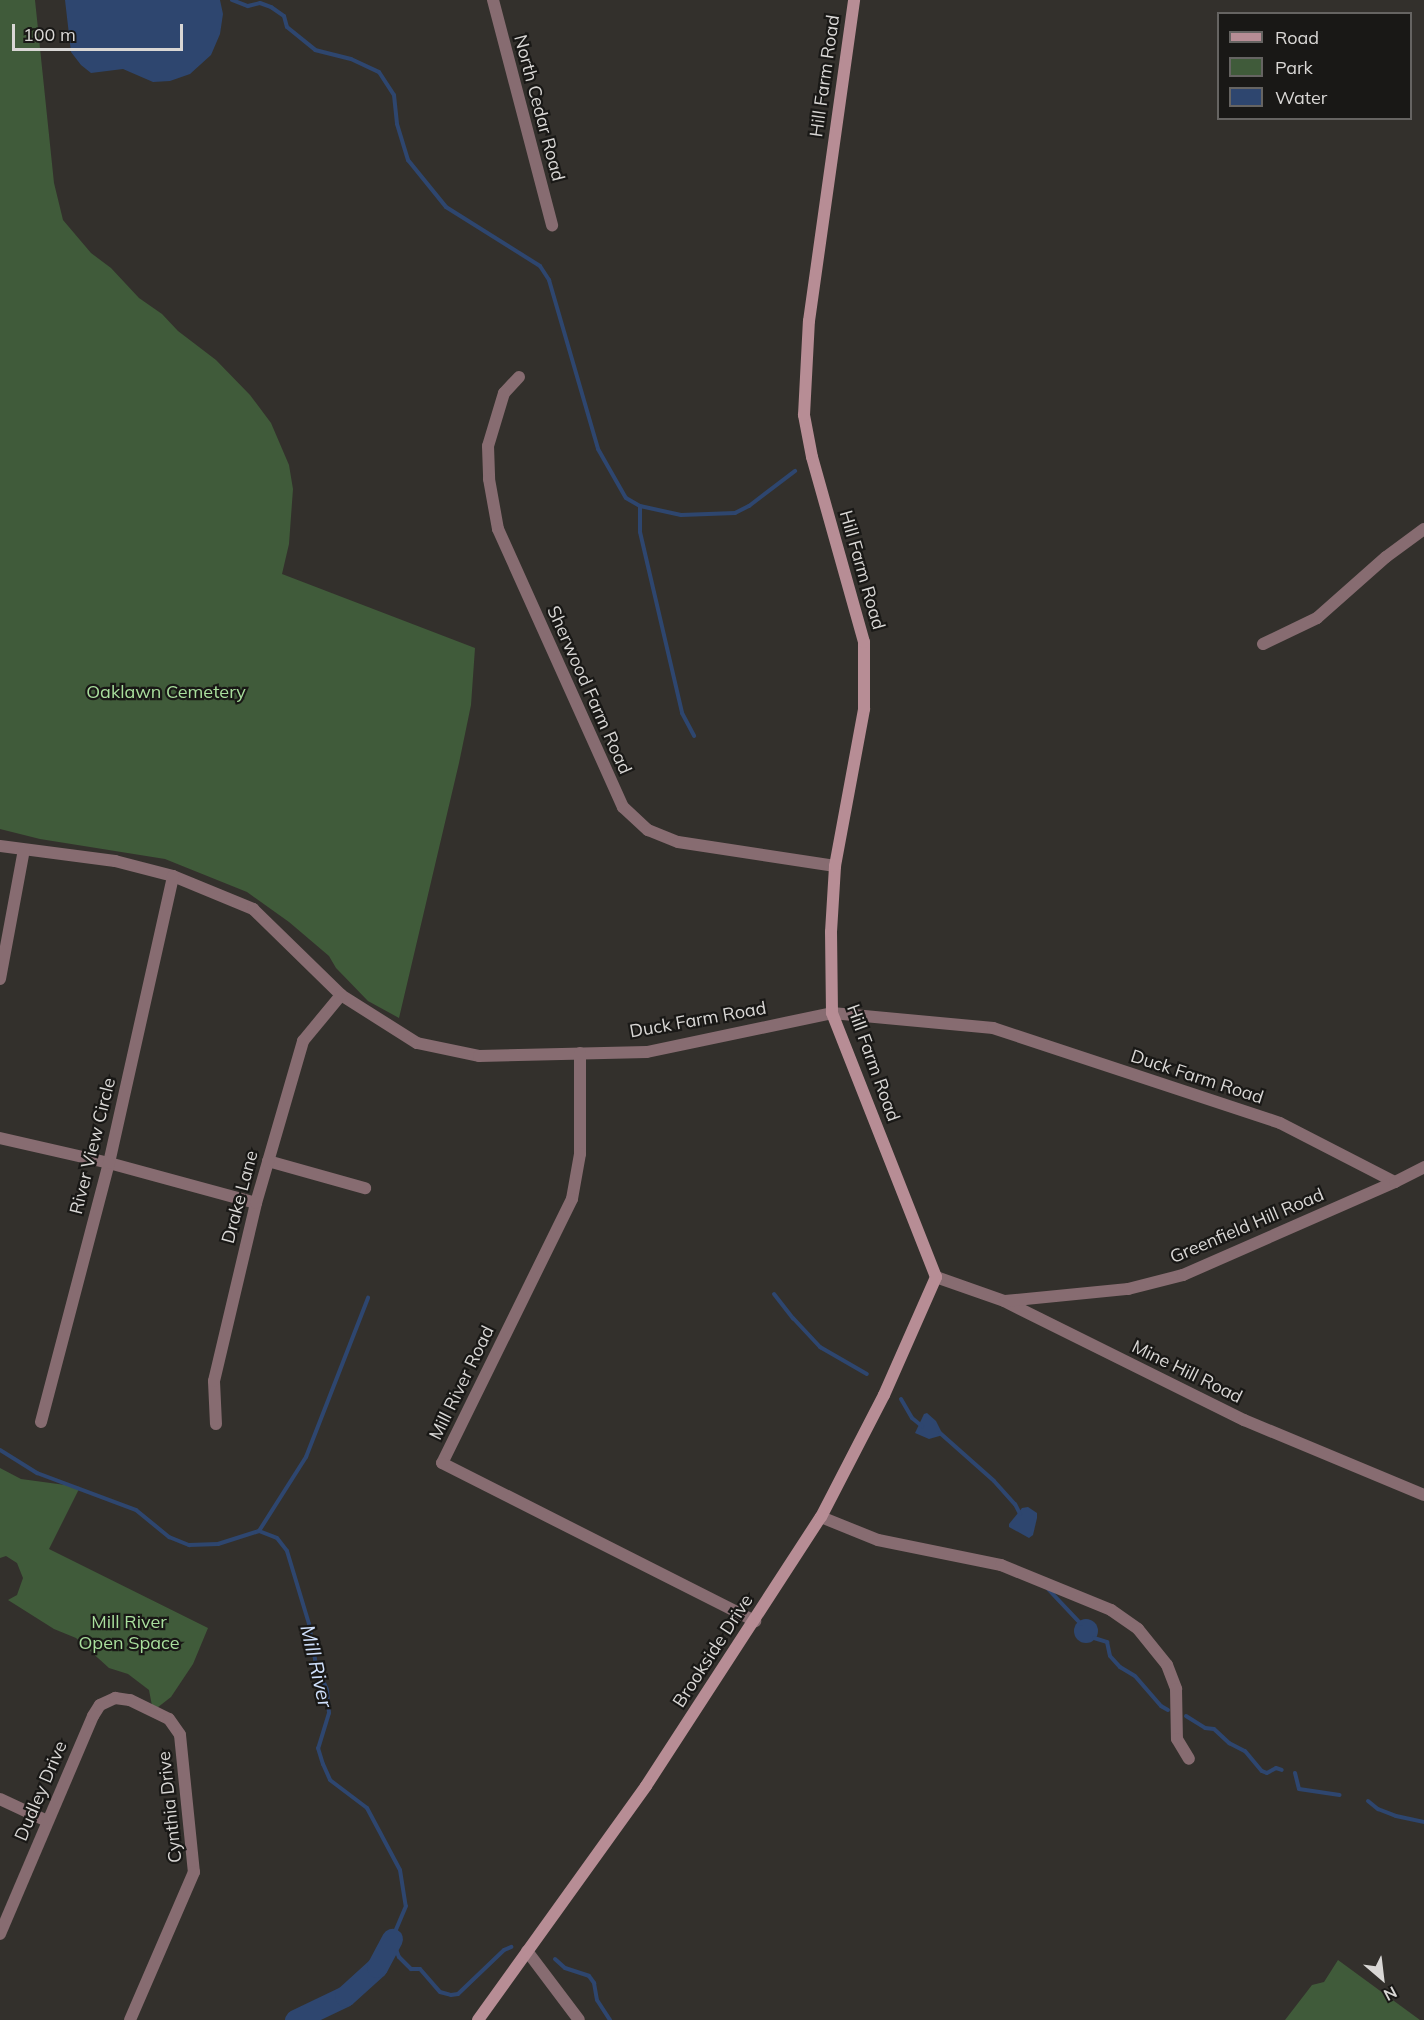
<!DOCTYPE html>
<style>
body{margin:0}
#map{position:relative;width:1424px;height:2020px;overflow:hidden;background:#33302c;font-family:Mulish,sans-serif}
div>[style]{position:absolute}
.green>*{inset:0;background:#405b3a}
.water>*{inset:0;background:#2e466f}
.round{border-radius:50%}
.stream>*{height:4px;margin:-2px;padding:0 2px;transform-origin:2px;border-radius:2px;background:#2e466f}
.river>*{height:21px;margin:-10.5px;padding:0 10.5px;transform-origin:10.5px;border-radius:10.5px;background:#2e466f}
.street>*{height:12px;margin:-6px;padding:0 6px;transform-origin:6px;border-radius:6px;background:#876c71}
.secondary>*{height:12px;margin:-6px;padding:0 6px;transform-origin:6px;border-radius:6px;background:#b78d95}
span{translate:-50% -50%;white-space:nowrap;text-align:center;line-height:1.15;-webkit-text-stroke:4.5px #191816;paint-order:stroke}
.street-label{font-size:18px;color:#d9d7d5}
.park-label{font-size:18px;color:#a9df9d}
.water-label{font-size:20px;color:#d0e1fd;font-style:italic}
.legend{position:absolute;left:1217px;top:12px;width:195px;height:108px;box-sizing:border-box;background:#191816;border:2px solid #666462;margin:0;padding:8px 10px;list-style:none;font-size:18px;color:#d9d7d5}
.legend li{display:flex;align-items:center;gap:12px;height:30px}
.legend b{width:30px;border:2px solid #666462}
.north{position:absolute;left:1352px;top:1948px;width:60px;height:60px;-webkit-text-stroke:4px #191816;paint-order:stroke;rotate:152deg;font-size:16px;font-weight:700;line-height:24px;text-align:center;color:#d9d7d5}
.north::after{content:'';display:block;margin:auto;width:21px;height:27px;background:#d9d7d5;clip-path:polygon(50% 0,100% 100%,50% 72%,0 100%)}
.scale{position:absolute;left:12px;top:24px;width:171px;height:27px;box-sizing:border-box;border:3px solid #d9d7d5;border-top:0;padding-left:8px;font-size:18px;line-height:21px;white-space:nowrap;color:#d9d7d5;-webkit-text-stroke:4px #191816;paint-order:stroke}
</style>
<div id="map">
<div class="green">
<div style="clip-path:polygon(0 0,35px 0,54px 183px,63px 220px,91px 253px,111px 268px,139px 298px,162px 314px,178px 331px,216px 360px,250px 395px,271px 423px,289px 465px,293px 489px,289px 544px,282px 574px,475px 648px,471px 705px,459px 763px,399px 1018px,368px 1001px,336px 968px,329px 956px,289px 922px,247px 892px,165px 859px,40px 839px,0 829px)"></div>
<div style="clip-path:polygon(0 1468px,21px 1479px,80px 1487px,49px 1549px,208px 1628px,193px 1664px,171px 1697px,153px 1711px,149px 1690px,128px 1674px,109px 1668px,76px 1638px,54px 1629px,8px 1600px,17px 1595px,23px 1578px,17px 1563px,6px 1556px,0 1558px)"></div>
<div style="clip-path:polygon(1338px 1960px,1420px 2020px,1285px 2020px,1312px 1985px,1324px 1982px)"></div>
</div>
<div class="water">
<div style="clip-path:polygon(65px 0,220px 0,223px 14px,220px 34px,211px 55px,190px 74px,170px 81px,153px 82px,123px 69px,91px 73px,81px 65px,71px 52px)"></div>
<div style="clip-path:polygon(927px 1413px,936px 1421px,943px 1435px,929px 1439px,915px 1433px,924px 1414px)"></div>
<div style="clip-path:polygon(1028px 1507px,1037px 1513px,1037px 1518px,1033px 1535px,1029px 1538px,1009px 1527px,1009px 1524px,1022px 1508px)"></div>
<div class="round" style="left:1074px;top:1619px;width:24px;height:24px"></div>
</div>
<div class="stream">
<div style="left:232px;top:0;width:17px;rotate:21deg"></div>
<div style="left:248px;top:6px;width:12px;rotate:-14deg"></div>
<div style="left:260px;top:3px;width:12px;rotate:20deg"></div>
<div style="left:271px;top:7px;width:16px;rotate:35deg"></div>
<div style="left:284px;top:16px;width:11px;rotate:75deg"></div>
<div style="left:287px;top:27px;width:36px;rotate:39deg"></div>
<div style="left:315px;top:50px;width:37px;rotate:14deg"></div>
<div style="left:351px;top:59px;width:31px;rotate:25deg"></div>
<div style="left:379px;top:72px;width:27px;rotate:57deg"></div>
<div style="left:394px;top:95px;width:29px;rotate:84deg"></div>
<div style="left:397px;top:124px;width:38px;rotate:73deg"></div>
<div style="left:408px;top:160px;width:60px;rotate:51deg"></div>
<div style="left:446px;top:207px;width:111px;rotate:32.1deg"></div>
<div style="left:540px;top:266px;width:17px;rotate:57deg"></div>
<div style="left:549px;top:280px;width:176px;rotate:73.8deg"></div>
<div style="left:598px;top:449px;width:56px;rotate:60.3deg"></div>
<div style="left:626px;top:498px;width:16px;rotate:30deg"></div>
<div style="left:640px;top:506px;width:42px;rotate:12.4deg"></div>
<div style="left:681px;top:515px;width:54px;rotate:-2.1deg"></div>
<div style="left:735px;top:513px;width:16px;rotate:-27deg"></div>
<div style="left:749px;top:506px;width:58px;rotate:-37.3deg"></div>
<div style="left:640px;top:506px;width:26px;rotate:90deg"></div>
<div style="left:640px;top:532px;width:186px;rotate:76.9deg"></div>
<div style="left:682px;top:713px;width:26px;rotate:62deg"></div>
<div style="left:774px;top:1294px;width:31px;rotate:52deg"></div>
<div style="left:793px;top:1318px;width:40px;rotate:47deg"></div>
<div style="left:820px;top:1347px;width:54px;rotate:29.9deg"></div>
<div style="left:901px;top:1399px;width:22px;rotate:60deg"></div>
<div style="left:912px;top:1418px;width:13px;rotate:39deg"></div>
<div style="left:940px;top:1433px;width:72px;rotate:41.6deg"></div>
<div style="left:994px;top:1481px;width:31px;rotate:48deg"></div>
<div style="left:1015px;top:1504px;width:11px;rotate:63deg"></div>
<div style="left:0;top:1450px;width:44px;rotate:31.9deg"></div>
<div style="left:37px;top:1473px;width:106px;rotate:20.5deg"></div>
<div style="left:136px;top:1510px;width:43px;rotate:39.3deg"></div>
<div style="left:169px;top:1537px;width:22px;rotate:22deg"></div>
<div style="left:189px;top:1545px;width:29px;rotate:-2deg"></div>
<div style="left:218px;top:1544px;width:43px;rotate:-17.6deg"></div>
<div style="left:259px;top:1531px;width:19px;rotate:21deg"></div>
<div style="left:277px;top:1538px;width:16px;rotate:52deg"></div>
<div style="left:287px;top:1551px;width:76px;rotate:73.2deg"></div>
<div style="left:309px;top:1624px;width:42px;rotate:80.3deg"></div>
<div style="left:316px;top:1665px;width:27px;rotate:66deg"></div>
<div style="left:327px;top:1690px;width:23px;rotate:85deg"></div>
<div style="left:329px;top:1713px;width:37px;rotate:107deg"></div>
<div style="left:318px;top:1748px;width:17px;rotate:73deg"></div>
<div style="left:323px;top:1764px;width:17px;rotate:66deg"></div>
<div style="left:330px;top:1780px;width:46px;rotate:37.1deg"></div>
<div style="left:367px;top:1808px;width:70px;rotate:62deg"></div>
<div style="left:400px;top:1870px;width:36px;rotate:81deg"></div>
<div style="left:406px;top:1906px;width:36px;rotate:113deg"></div>
<div style="left:392px;top:1939px;width:19px;rotate:69deg"></div>
<div style="left:399px;top:1957px;width:17px;rotate:45deg"></div>
<div style="left:411px;top:1969px;width:9px"></div>
<div style="left:420px;top:1969px;width:30px;rotate:49deg"></div>
<div style="left:440px;top:1992px;width:11px;rotate:15deg"></div>
<div style="left:451px;top:1995px;width:7px;rotate:-8deg"></div>
<div style="left:458px;top:1994px;width:64px;rotate:-43.7deg"></div>
<div style="left:504px;top:1950px;width:8px;rotate:-23deg"></div>
<div style="left:259px;top:1531px;width:88px;rotate:-57.6deg"></div>
<div style="left:306px;top:1457px;width:171px;rotate:-68.7deg"></div>
<div style="left:1048px;top:1589px;width:48px;rotate:46.7deg"></div>
<div style="left:1094px;top:1638px;width:14px;rotate:17deg"></div>
<div style="left:1107px;top:1642px;width:14px;rotate:78deg"></div>
<div style="left:1110px;top:1656px;width:15px;rotate:48deg"></div>
<div style="left:1120px;top:1667px;width:17px;rotate:31deg"></div>
<div style="left:1135px;top:1676px;width:40px;rotate:49deg"></div>
<div style="left:1161px;top:1706px;width:8px;rotate:30deg"></div>
<div style="left:1186px;top:1716px;width:22px;rotate:32deg"></div>
<div style="left:1205px;top:1728px;width:9px;rotate:6deg"></div>
<div style="left:1214px;top:1729px;width:21px;rotate:43deg"></div>
<div style="left:1229px;top:1743px;width:18px;rotate:27deg"></div>
<div style="left:1245px;top:1751px;width:26px;rotate:50deg"></div>
<div style="left:1262px;top:1771px;width:5px;rotate:22deg"></div>
<div style="left:1267px;top:1773px;width:10px;rotate:-29deg"></div>
<div style="left:1276px;top:1768px;width:6px;rotate:18deg"></div>
<div style="left:1295px;top:1773px;width:16px;rotate:76deg"></div>
<div style="left:1299px;top:1789px;width:41px;rotate:8.3deg"></div>
<div style="left:1368px;top:1801px;width:13px;rotate:39deg"></div>
<div style="left:1378px;top:1809px;width:19px;rotate:21deg"></div>
<div style="left:1396px;top:1816px;width:29px;rotate:12deg"></div>
<div style="left:555px;top:1959px;width:13px;rotate:42deg"></div>
<div style="left:565px;top:1968px;width:25px;rotate:18deg"></div>
<div style="left:589px;top:1976px;width:9px;rotate:54deg"></div>
<div style="left:594px;top:1983px;width:17px;rotate:80deg"></div>
<div style="left:597px;top:2000px;width:24px;rotate:57deg"></div>
</div>
<div class="river">
<div style="left:295px;top:2020px;width:55px;rotate:-25.6deg"></div>
<div style="left:345px;top:1996px;width:43px;rotate:-42.2deg"></div>
<div style="left:377px;top:1967px;width:32px;rotate:-62deg"></div>
</div>
<div class="street">
<div style="left:493px;top:0;width:233px;rotate:75.3deg"></div>
<div style="left:519px;top:377px;width:22px;rotate:133deg"></div>
<div style="left:504px;top:393px;width:55px;rotate:106.8deg"></div>
<div style="left:488px;top:446px;width:33px;rotate:88deg"></div>
<div style="left:489px;top:479px;width:51px;rotate:79.8deg"></div>
<div style="left:498px;top:529px;width:305px;rotate:65.8deg"></div>
<div style="left:623px;top:807px;width:34px;rotate:43deg"></div>
<div style="left:648px;top:830px;width:32px;rotate:22deg"></div>
<div style="left:678px;top:842px;width:159px;rotate:8.7deg"></div>
<div style="left:1263px;top:644px;width:60px;rotate:-25.7deg"></div>
<div style="left:1317px;top:618px;width:92px;rotate:-41.5deg"></div>
<div style="left:1386px;top:557px;width:47px;rotate:-36.4deg"></div>
<div style="left:0;top:846px;width:116px;rotate:7.4deg"></div>
<div style="left:115px;top:861px;width:60px;rotate:14.5deg"></div>
<div style="left:173px;top:876px;width:87px;rotate:22.4deg"></div>
<div style="left:253px;top:909px;width:123px;rotate:44.3deg"></div>
<div style="left:341px;top:995px;width:90px;rotate:32.3deg"></div>
<div style="left:417px;top:1043px;width:63px;rotate:11.8deg"></div>
<div style="left:479px;top:1056px;width:168px;rotate:-1.4deg"></div>
<div style="left:647px;top:1052px;width:189px;rotate:-11.9deg"></div>
<div style="left:832px;top:1013px;width:162px;rotate:5.3deg"></div>
<div style="left:993px;top:1028px;width:302px;rotate:18.3deg"></div>
<div style="left:1280px;top:1123px;width:129px;rotate:27.2deg"></div>
<div style="left:0;top:979px;width:131px;rotate:-79.5deg"></div>
<div style="left:580px;top:1053px;width:101px;rotate:90deg"></div>
<div style="left:580px;top:1154px;width:46px;rotate:100.1deg"></div>
<div style="left:572px;top:1199px;width:294px;rotate:116.2deg"></div>
<div style="left:442px;top:1463px;width:351px;rotate:26.8deg"></div>
<div style="left:0;top:1138px;width:112px;rotate:12.9deg"></div>
<div style="left:109px;top:1163px;width:152px;rotate:15.2deg"></div>
<div style="left:268px;top:1161px;width:101px;rotate:15.6deg"></div>
<div style="left:936px;top:1277px;width:72px;rotate:19.4deg"></div>
<div style="left:1004px;top:1301px;width:268px;rotate:26.4deg"></div>
<div style="left:1244px;top:1420px;width:195px;rotate:22.6deg"></div>
<div style="left:1005px;top:1301px;width:124px;rotate:-5.6deg"></div>
<div style="left:1128px;top:1289px;width:57px;rotate:-14.3deg"></div>
<div style="left:1183px;top:1275px;width:232px;rotate:-23.7deg"></div>
<div style="left:1395px;top:1182px;width:33px;rotate:-27deg"></div>
<div style="left:41px;top:1422px;width:268px;rotate:-75.3deg"></div>
<div style="left:109px;top:1163px;width:294px;rotate:-77.4deg"></div>
<div style="left:216px;top:1424px;width:43px;rotate:-92.7deg"></div>
<div style="left:214px;top:1381px;width:183px;rotate:-76.7deg"></div>
<div style="left:256px;top:1203px;width:169px;rotate:-73.8deg"></div>
<div style="left:303px;top:1041px;width:60px;rotate:-50.4deg"></div>
<div style="left:821px;top:1517px;width:61px;rotate:22deg"></div>
<div style="left:878px;top:1540px;width:126px;rotate:11.5deg"></div>
<div style="left:1001px;top:1565px;width:119px;rotate:22.2deg"></div>
<div style="left:1111px;top:1610px;width:33px;rotate:35deg"></div>
<div style="left:1138px;top:1629px;width:46px;rotate:51.1deg"></div>
<div style="left:1167px;top:1665px;width:26px;rotate:69deg"></div>
<div style="left:1176px;top:1689px;width:50px;rotate:88.9deg"></div>
<div style="left:1177px;top:1739px;width:23px;rotate:59deg"></div>
<div style="left:0;top:1799px;width:52px;rotate:25.1deg"></div>
<div style="left:0;top:1934px;width:237px;rotate:-66.9deg"></div>
<div style="left:93px;top:1716px;width:13px;rotate:-58deg"></div>
<div style="left:100px;top:1705px;width:17px;rotate:-25deg"></div>
<div style="left:115px;top:1698px;width:15px;rotate:8deg"></div>
<div style="left:130px;top:1700px;width:43px;rotate:26deg"></div>
<div style="left:169px;top:1719px;width:19px;rotate:55deg"></div>
<div style="left:180px;top:1735px;width:138px;rotate:84.2deg"></div>
<div style="left:194px;top:1872px;width:161px;rotate:113.4deg"></div>
<div style="left:527px;top:1951px;width:86px;rotate:53deg"></div>
</div>
<div class="secondary">
<div style="left:478px;top:2020px;width:288px;rotate:-54.3deg"></div>
<div style="left:646px;top:1786px;width:321px;rotate:-57deg"></div>
<div style="left:821px;top:1517px;width:137px;rotate:-62.7deg"></div>
<div style="left:884px;top:1395px;width:129px;rotate:-66.2deg"></div>
<div style="left:936px;top:1277px;width:284px;rotate:-111.5deg"></div>
<div style="left:832px;top:1013px;width:81px;rotate:-90.7deg"></div>
<div style="left:831px;top:932px;width:66px;rotate:-86.5deg"></div>
<div style="left:835px;top:866px;width:160px;rotate:-79.5deg"></div>
<div style="left:864px;top:709px;width:67px;rotate:-90deg"></div>
<div style="left:864px;top:642px;width:192px;rotate:-105.7deg"></div>
<div style="left:812px;top:457px;width:43px;rotate:-100.8deg"></div>
<div style="left:804px;top:415px;width:94px;rotate:-87deg"></div>
<div style="left:809px;top:321px;width:324px;rotate:-82deg"></div>
</div>
<div class="street-label">
<span style="left:825px;top:76px;rotate:-82deg">Hill Farm Road</span>
<span style="left:539px;top:108px;rotate:75deg">North Cedar Road</span>
<span style="left:862px;top:570px;rotate:74deg">Hill Farm Road</span>
<span style="left:589px;top:690px;rotate:66deg">Sherwood Farm Road</span>
<span style="left:698px;top:1020px;rotate:-10deg">Duck Farm Road</span>
<span style="left:873px;top:1063px;rotate:70deg">Hill Farm Road</span>
<span style="left:1197px;top:1077px;rotate:18deg">Duck Farm Road</span>
<span style="left:93px;top:1146px;rotate:-76deg">River View Circle</span>
<span style="left:240px;top:1197px;rotate:-75deg">Drake Lane</span>
<span style="left:1247px;top:1226px;rotate:-23deg">Greenfield Hill Road</span>
<span style="left:1187px;top:1372px;rotate:26deg">Mine Hill Road</span>
<span style="left:462px;top:1383px;rotate:-64deg">Mill River Road</span>
<span style="left:713px;top:1651px;rotate:-57deg">Brookside Drive</span>
<span style="left:41px;top:1791px;rotate:-67deg">Dudley Drive</span>
<span style="left:170px;top:1807px;rotate:-96deg">Cynthia Drive</span>
</div>
<div class="park-label">
<span style="left:166px;top:692px">Oaklawn Cemetery</span>
<span style="left:129px;top:1633px">Mill River<br>Open Space</span>
</div>
<div class="water-label">
<span style="left:317px;top:1666px;rotate:77deg">Mill River</span>
</div>
<ul class="legend">
<li><b style="height:8px;background:#b78d95"></b>Road</li>
<li><b style="height:16px;background:#405b3a"></b>Park</li>
<li><b style="height:16px;background:#2e466f"></b>Water</li>
</ul>
<div class="north">N</div>
<div class="scale">100 m</div>
</div>
